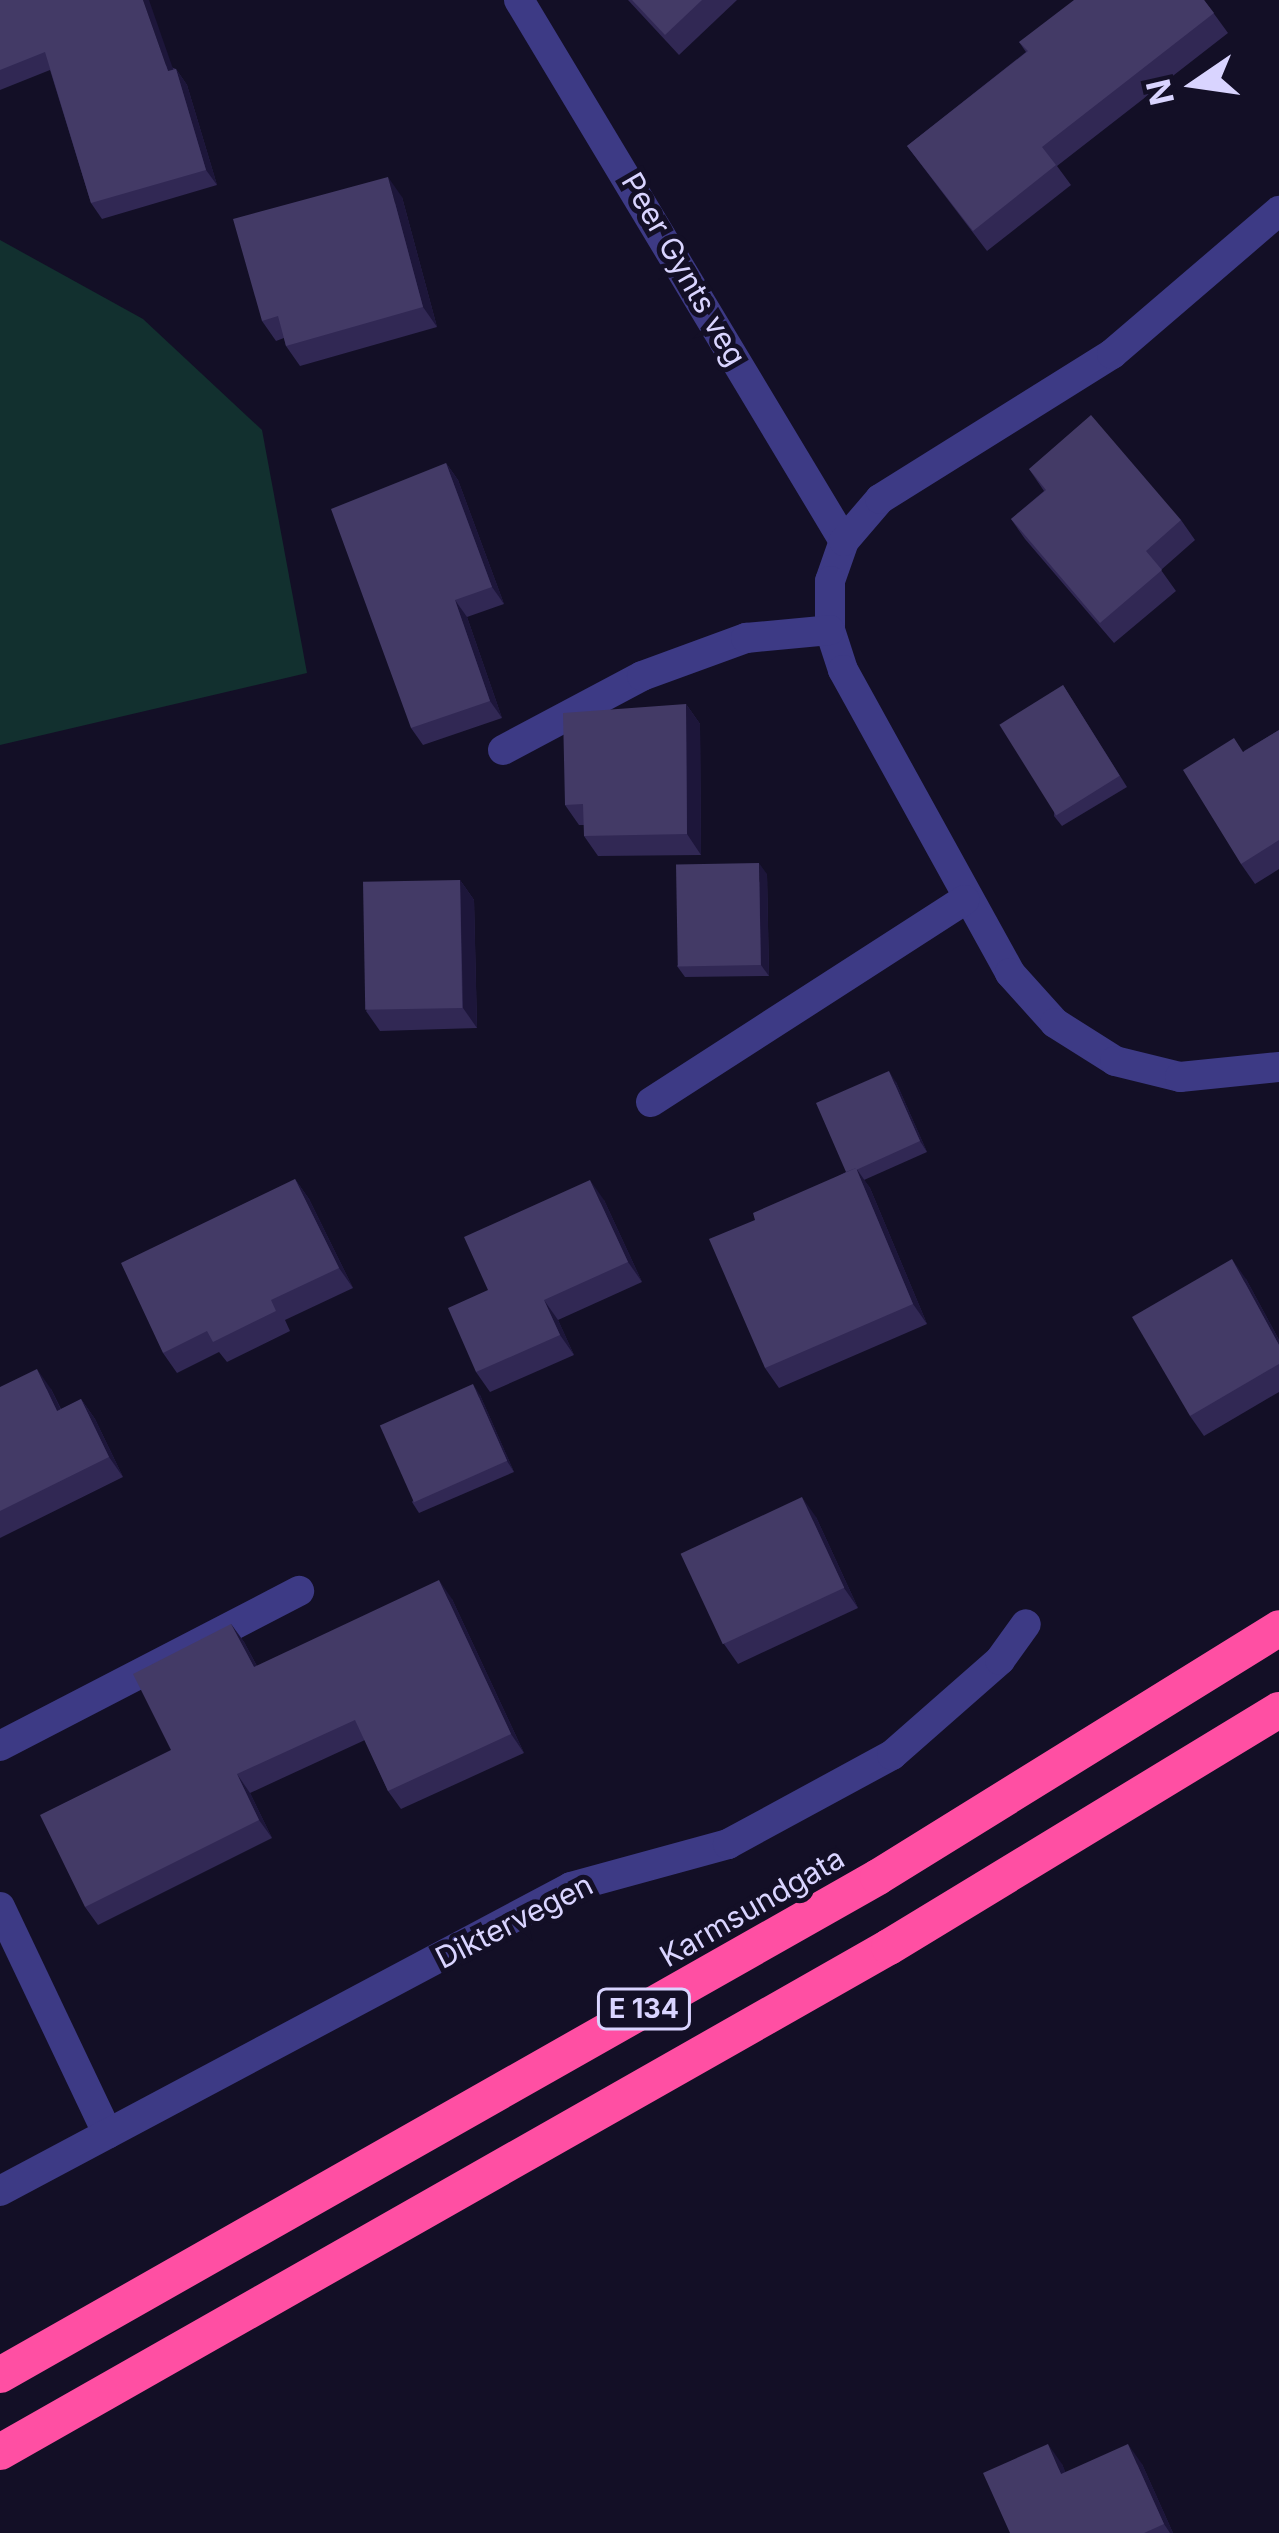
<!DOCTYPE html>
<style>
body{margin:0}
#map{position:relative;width:1279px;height:2533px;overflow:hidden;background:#130f26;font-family:Inter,sans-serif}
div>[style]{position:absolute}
.green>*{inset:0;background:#12302f}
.minor>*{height:30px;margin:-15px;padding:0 15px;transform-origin:15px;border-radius:15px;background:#3d3a85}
.highway>*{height:36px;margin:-18px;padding:0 18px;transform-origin:18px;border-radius:18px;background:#ff4fa3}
.wall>*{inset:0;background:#312854}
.shaded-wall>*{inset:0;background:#1d163a}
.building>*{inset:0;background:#433a66;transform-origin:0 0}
span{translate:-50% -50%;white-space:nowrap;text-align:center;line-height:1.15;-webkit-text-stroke:10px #130f26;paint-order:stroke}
.shield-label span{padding:3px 9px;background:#130f26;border:3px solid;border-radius:9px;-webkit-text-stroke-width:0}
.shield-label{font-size:27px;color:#d9d4ff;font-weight:700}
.street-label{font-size:30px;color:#d9d4ff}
.north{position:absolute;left:1135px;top:24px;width:120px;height:120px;-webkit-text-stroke:9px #130f26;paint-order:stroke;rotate:257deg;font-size:33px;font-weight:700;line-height:48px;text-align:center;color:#d9d4ff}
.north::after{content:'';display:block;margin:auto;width:42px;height:54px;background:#d9d4ff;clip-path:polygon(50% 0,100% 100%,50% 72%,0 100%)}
</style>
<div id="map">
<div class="green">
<div style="clip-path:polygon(0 240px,143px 319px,262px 430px,307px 673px,0 745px)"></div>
</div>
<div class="minor">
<div style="left:519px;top:0;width:631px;rotate:59.01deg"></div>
<div style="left:844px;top:541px;width:42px;rotate:109.3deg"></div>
<div style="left:830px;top:581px;width:49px;rotate:90deg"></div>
<div style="left:830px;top:630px;width:42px;rotate:72deg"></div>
<div style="left:843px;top:670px;width:346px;rotate:61.1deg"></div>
<div style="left:1010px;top:973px;width:67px;rotate:48deg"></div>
<div style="left:1055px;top:1023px;width:71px;rotate:32.3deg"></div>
<div style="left:1115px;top:1061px;width:67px;rotate:13.8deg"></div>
<div style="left:1180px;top:1077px;width:100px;rotate:-5.8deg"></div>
<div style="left:844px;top:541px;width:55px;rotate:-49.4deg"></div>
<div style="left:880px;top:499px;width:274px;rotate:-32deg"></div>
<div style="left:1112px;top:354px;width:220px;rotate:-40.6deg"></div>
<div style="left:503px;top:750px;width:157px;rotate:-28deg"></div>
<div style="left:642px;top:676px;width:111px;rotate:-20.1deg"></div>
<div style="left:746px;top:638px;width:84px;rotate:-5.4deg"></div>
<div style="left:651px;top:1102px;width:373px;rotate:-32.8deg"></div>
<div style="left:0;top:1746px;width:337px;rotate:-27.4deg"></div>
<div style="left:0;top:1907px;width:251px;rotate:64.6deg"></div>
<div style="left:0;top:2191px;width:647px;rotate:-28.03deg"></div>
<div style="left:571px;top:1887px;width:163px;rotate:-15.3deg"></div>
<div style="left:728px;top:1844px;width:187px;rotate:-28.5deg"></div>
<div style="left:892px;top:1755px;width:144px;rotate:-41.3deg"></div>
<div style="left:1000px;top:1660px;width:44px;rotate:-54.2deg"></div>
</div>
<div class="highway">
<div style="left:0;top:2375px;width:1009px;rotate:-29.56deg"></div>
<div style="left:878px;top:1877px;width:472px;rotate:-31.8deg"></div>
<div style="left:0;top:2452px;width:1022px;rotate:-29.6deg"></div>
<div style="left:889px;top:1947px;width:456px;rotate:-31.3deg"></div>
</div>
<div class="wall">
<div style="clip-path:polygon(0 0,176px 69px,187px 85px,217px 185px,102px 219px,91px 203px,50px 70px,0 90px)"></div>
<div style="clip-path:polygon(628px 0,737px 0,679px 55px)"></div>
<div style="clip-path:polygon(1204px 0,1228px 33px,1057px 166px,1071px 185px,987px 251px,907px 146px,1026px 52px,1019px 42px)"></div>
<div style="clip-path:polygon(402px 197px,437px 327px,300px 366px,286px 346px,284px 338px,276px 341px,262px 321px)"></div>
<div style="clip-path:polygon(446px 463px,458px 480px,504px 604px,467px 617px,502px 718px,423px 745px,411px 728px)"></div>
<div style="clip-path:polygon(1029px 469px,1181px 520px,1195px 540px,1161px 570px,1176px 591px,1114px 643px,1025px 539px,1011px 519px,1044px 491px)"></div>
<div style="clip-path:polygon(1063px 685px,1127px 787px,1062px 826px,1054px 816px)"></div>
<div style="clip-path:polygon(686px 704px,700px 724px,701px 855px,598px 856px,584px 836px,584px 825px,579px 825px,565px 805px)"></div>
<div style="clip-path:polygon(1279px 730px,1279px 869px,1255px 884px,1241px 864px,1244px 751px)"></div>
<div style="clip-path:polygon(767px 874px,769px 976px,685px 977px,677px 966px)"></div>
<div style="clip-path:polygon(460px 880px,474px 900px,477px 1028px,380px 1031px,366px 1011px)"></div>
<div style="clip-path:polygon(896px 1082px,927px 1152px,864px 1180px,870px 1188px,927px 1324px,779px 1388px,765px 1368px,755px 1220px,846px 1172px)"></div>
<div style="clip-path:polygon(295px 1179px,309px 1199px,353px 1288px,285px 1320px,290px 1331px,227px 1362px,219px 1352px,177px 1373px,163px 1353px)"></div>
<div style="clip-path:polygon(604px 1200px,642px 1282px,558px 1320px,574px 1355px,490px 1392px,476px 1372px,488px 1290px)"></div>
<div style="clip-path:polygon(1246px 1279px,1279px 1340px,1279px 1392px,1204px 1436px,1190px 1416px)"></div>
<div style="clip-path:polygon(0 1387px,51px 1389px,61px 1409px,81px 1399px,95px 1419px,123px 1477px,0 1538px)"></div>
<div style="clip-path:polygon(480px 1395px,514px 1472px,419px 1513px,412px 1502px)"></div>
<div style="clip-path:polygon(816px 1517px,858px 1608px,738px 1664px,724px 1644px)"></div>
<div style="clip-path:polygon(452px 1599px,524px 1753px,401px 1809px,388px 1791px,365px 1740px,250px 1793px,272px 1838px,98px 1925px,85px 1907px,171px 1750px,231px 1624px,244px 1642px,257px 1666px)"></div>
<div style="clip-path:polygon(1062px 2464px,1065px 2472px,1142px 2464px,1173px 2533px,1010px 2533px)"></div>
</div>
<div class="shaded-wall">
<div style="clip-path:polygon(143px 0,149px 0,179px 86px,168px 71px)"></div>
<div style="clip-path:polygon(176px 69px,187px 85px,217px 185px,206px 170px)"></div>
<div style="clip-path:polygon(388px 177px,402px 197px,437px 327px,423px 307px)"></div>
<div style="clip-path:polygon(446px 463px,458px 480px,504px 604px,492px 587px)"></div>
<div style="clip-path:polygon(455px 600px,467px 617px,502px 718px,490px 701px)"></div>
<div style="clip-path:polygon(686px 704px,700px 724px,701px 855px,687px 834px)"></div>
<div style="clip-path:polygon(759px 863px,767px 874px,769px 976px,761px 965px)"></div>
<div style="clip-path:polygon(460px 880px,474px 900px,477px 1028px,463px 1008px)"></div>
<div style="clip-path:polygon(889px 1071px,896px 1082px,927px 1152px,920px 1141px)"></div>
<div style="clip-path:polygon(856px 1168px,870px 1188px,927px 1324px,913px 1304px)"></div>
<div style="clip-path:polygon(295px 1179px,309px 1199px,353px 1288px,339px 1268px)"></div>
<div style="clip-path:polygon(590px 1180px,604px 1200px,642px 1282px,628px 1262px)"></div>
<div style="clip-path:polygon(1232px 1259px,1246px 1279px,1279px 1340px,1279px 1345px)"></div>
<div style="clip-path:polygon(544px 1300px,558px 1320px,574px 1355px,560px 1335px)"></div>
<div style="clip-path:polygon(37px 1369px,51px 1389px,71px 1431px,57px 1411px)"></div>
<div style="clip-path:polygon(473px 1384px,480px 1395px,514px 1472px,507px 1461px)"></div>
<div style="clip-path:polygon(81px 1399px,95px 1419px,123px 1477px,109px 1457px)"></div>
<div style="clip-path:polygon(802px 1497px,816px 1517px,858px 1608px,844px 1588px)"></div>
<div style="clip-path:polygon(439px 1580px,452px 1599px,524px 1753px,511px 1734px)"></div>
<div style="clip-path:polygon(231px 1624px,244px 1642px,267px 1685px,254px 1667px)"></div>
<div style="clip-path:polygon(237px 1774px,250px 1793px,272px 1838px,259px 1820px)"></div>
<div style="clip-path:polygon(1048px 2444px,1062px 2464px,1075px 2494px,1061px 2474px)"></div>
<div style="clip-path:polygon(1128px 2444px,1142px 2464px,1173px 2533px,1170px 2533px,1164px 2524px)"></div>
</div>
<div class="building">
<div style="clip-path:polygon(0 0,143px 0,168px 71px,176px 69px,206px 170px,91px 203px,45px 52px,0 70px)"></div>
<div style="clip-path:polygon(632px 0,702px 0,665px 35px)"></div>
<div style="clip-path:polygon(1074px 0,1204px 0,1214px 13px,1042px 147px,1056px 165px,973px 231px,907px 146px,1028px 51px,1019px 42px)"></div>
<div style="clip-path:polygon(388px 177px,423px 307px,286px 346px,278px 316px,262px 321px,233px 219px)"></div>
<div style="clip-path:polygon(1091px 415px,1181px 520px,1146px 551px,1162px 570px,1100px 623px,1011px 519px,1046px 490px,1029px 469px)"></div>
<div style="clip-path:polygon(446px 463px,492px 587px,455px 600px,490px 701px,411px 728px,331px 509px)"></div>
<div style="left:1063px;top:685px;width:107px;height:75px;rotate:58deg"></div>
<div style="clip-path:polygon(686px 704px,687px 834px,584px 836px,583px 804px,565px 805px,563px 713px)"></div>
<div style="clip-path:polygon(1279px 730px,1279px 840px,1241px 864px,1183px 770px,1234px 738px,1243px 752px)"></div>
<div style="left:759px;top:863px;width:102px;height:83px;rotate:89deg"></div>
<div style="left:460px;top:880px;width:128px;height:97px;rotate:89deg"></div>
<div style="clip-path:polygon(889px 1071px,920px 1141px,856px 1170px,856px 1168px,846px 1172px,816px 1103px)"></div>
<div style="clip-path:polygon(856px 1168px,913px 1304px,765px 1368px,709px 1239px,755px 1220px,753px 1213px)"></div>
<div style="clip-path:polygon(295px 1179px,339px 1268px,271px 1300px,276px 1311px,213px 1342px,207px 1331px,163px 1353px,121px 1263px)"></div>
<div style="clip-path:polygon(590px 1180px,628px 1262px,544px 1300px,560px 1335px,476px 1372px,448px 1308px,488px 1290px,464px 1237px)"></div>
<div style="clip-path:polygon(1232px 1259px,1279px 1345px,1279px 1364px,1190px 1416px,1132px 1317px)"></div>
<div style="clip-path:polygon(37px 1369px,57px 1411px,81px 1399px,109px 1457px,0 1511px,0 1387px)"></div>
<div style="left:473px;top:1384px;width:84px;height:102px;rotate:66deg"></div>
<div style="left:802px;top:1497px;width:100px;height:134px;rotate:65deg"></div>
<div style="clip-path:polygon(439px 1580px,511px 1734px,388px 1791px,355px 1720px,237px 1774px,259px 1820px,85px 1907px,40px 1815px,171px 1750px,133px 1674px,231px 1624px,254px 1667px)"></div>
<div style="clip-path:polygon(1048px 2444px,1061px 2474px,1128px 2444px,1164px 2524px,1144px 2533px,1010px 2533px,983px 2473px)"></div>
</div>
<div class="shield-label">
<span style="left:644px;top:2009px">E 134</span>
</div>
<div class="street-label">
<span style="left:684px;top:269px;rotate:60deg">Peer Gynts veg</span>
<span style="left:752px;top:1907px;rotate:-30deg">Karmsundgata</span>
<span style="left:514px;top:1921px;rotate:-27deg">Diktervegen</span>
</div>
<div class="north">N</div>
</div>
